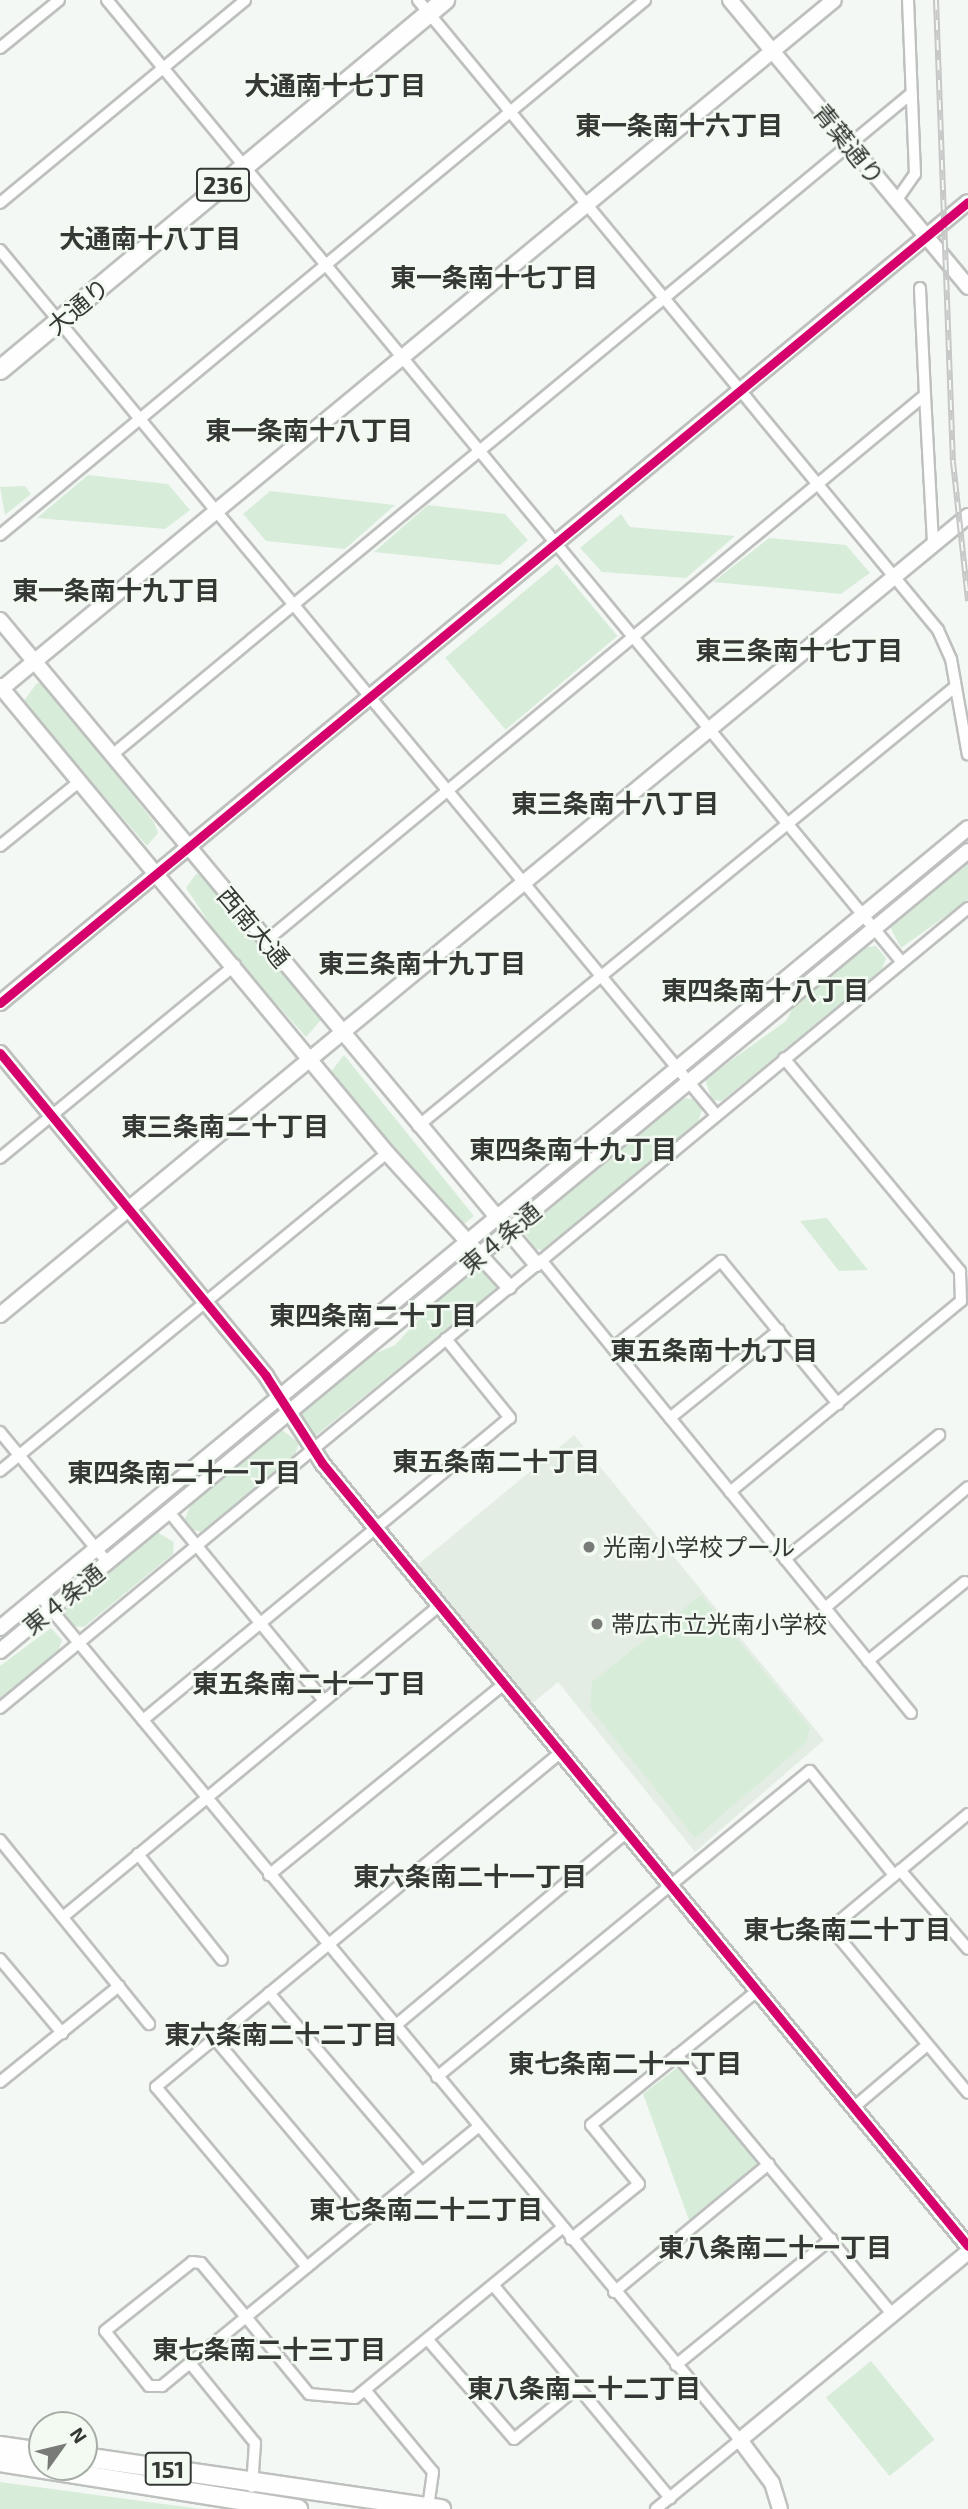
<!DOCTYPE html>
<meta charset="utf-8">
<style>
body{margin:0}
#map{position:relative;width:968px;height:2509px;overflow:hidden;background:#f4f8f4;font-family:"Exo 2","Noto Sans JP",sans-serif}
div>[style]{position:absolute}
.built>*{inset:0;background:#e4ede4}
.green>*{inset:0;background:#d8ecda;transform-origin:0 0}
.roads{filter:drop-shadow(2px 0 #bec0be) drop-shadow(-2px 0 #bec0be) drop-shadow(0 2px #bec0be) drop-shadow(0 -2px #bec0be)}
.minor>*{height:10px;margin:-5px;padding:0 5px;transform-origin:5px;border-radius:5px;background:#fdfefd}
.tertiary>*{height:14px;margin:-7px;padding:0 7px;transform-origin:7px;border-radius:7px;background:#fdfefd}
.primary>*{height:18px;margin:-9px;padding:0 9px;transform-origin:9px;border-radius:9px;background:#fdfefd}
.trunk>*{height:18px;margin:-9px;padding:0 9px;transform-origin:9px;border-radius:9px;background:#fdfefd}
.rail>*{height:6px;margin-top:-3px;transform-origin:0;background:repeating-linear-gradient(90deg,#f2faf2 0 10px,#c6c7c6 0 20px);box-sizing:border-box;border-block:2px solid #c6c7c6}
.cycleway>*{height:9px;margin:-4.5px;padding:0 4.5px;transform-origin:4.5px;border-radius:4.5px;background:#d6006c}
.dots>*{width:19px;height:19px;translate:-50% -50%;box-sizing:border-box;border:4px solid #f2faf2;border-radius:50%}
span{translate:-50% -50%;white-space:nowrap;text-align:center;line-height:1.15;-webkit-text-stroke:5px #f2faf2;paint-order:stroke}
.shield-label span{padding:2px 5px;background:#f2faf2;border:2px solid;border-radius:5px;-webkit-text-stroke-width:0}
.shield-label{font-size:23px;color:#353835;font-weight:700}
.street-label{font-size:24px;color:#353835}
.poi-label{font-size:24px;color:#353835}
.left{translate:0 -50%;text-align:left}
.neighbourhood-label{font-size:26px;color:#353835;font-weight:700}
.north{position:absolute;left:28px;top:2411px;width:70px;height:70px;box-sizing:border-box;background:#f2faf2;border:2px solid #a6aca6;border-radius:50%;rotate:56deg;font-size:19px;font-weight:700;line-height:28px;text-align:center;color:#353835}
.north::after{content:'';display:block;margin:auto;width:24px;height:32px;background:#787b78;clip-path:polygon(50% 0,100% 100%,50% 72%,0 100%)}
</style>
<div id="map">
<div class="built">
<div style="clip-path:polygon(574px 1435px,824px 1740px,695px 1852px,558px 1682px,533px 1703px,416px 1566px)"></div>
</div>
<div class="green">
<div style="clip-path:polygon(88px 475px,168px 484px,190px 510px,165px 529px,37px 518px)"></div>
<div style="clip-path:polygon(25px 486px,31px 494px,5px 515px,0 487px)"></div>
<div style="clip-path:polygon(270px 491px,395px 505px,345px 549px,266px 541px,243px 514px)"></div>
<div style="clip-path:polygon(428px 505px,505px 514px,528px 540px,500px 565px,374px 552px)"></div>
<div style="clip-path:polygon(621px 514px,630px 527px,735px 536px,686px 578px,602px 572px,580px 548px)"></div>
<div style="clip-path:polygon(769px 538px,846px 545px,870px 573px,841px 594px,713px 582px)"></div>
<div style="left:557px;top:564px;width:94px;height:146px;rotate:50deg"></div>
<div style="clip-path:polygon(37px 683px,44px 683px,154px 822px,158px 833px,147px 846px,23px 702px)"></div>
<div style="clip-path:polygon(968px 862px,968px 900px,901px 948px,890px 927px)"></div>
<div style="clip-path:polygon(196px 874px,203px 875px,321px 1020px,306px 1037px,226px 948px,186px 888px)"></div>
<div style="clip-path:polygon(876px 946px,886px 958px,882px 969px,722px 1101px,712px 1100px,705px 1079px,786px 1021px,797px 1000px,860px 948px)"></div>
<div style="clip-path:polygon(344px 1055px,474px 1216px,464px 1224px,447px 1215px,330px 1073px)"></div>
<div style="clip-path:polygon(681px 1098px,694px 1099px,702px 1109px,698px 1123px,544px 1250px,534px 1249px,524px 1231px)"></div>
<div style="clip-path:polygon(827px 1218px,868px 1270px,839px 1271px,800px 1221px)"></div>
<div style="clip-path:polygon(484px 1265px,498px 1281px,496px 1289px,314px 1437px,300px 1418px,304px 1411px,374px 1354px,395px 1345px,434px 1303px)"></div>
<div style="clip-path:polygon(282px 1430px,299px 1443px,294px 1458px,201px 1532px,190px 1529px,184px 1521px,191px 1504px)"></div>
<div style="clip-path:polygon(157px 1532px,174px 1542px,173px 1554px,84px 1627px,73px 1626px,64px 1618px,67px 1605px)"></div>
<div style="clip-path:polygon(701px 1595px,810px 1728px,806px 1743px,695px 1838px,590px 1708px,592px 1682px)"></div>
<div style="clip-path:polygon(51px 1628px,62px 1640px,58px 1652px,0 1699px,0 1666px)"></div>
<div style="clip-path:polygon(678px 2067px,758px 2163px,689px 2220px,643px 2094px)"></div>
<div style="left:871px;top:2361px;width:101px;height:58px;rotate:51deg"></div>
<div style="clip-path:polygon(0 2482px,201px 2509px,0 2509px)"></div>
</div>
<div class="roads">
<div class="minor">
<div style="left:107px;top:0;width:1247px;rotate:50.44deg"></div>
<div style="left:418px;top:0;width:817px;rotate:50.46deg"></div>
<div style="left:938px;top:630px;width:32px;rotate:66deg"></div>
<div style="left:951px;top:659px;width:97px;rotate:80deg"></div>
<div style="left:0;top:48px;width:76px;rotate:-39.1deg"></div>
<div style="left:896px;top:201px;width:33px;rotate:-55deg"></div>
<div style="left:915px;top:174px;width:174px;rotate:-92.3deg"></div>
<div style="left:0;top:203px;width:318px;rotate:-39.6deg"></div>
<div style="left:0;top:250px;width:1123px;rotate:50.38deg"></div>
<div style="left:925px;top:395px;width:150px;rotate:86.9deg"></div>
<div style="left:0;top:535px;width:838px;rotate:-39.67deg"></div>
<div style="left:112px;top:755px;width:1038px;rotate:-39.61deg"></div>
<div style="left:0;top:846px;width:103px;rotate:-39.1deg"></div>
<div style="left:266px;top:941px;width:856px;rotate:-39.64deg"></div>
<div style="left:925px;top:395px;width:107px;rotate:-92.7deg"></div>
<div style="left:418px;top:1126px;width:694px;rotate:-39.27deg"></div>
<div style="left:0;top:1158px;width:304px;rotate:-39.4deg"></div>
<div style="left:541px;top:1260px;width:585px;rotate:50.76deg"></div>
<div style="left:613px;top:1348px;width:139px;rotate:-38.9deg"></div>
<div style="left:721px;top:1261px;width:185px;rotate:50.7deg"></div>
<div style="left:670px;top:1418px;width:140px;rotate:-38.9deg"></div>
<div style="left:0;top:1432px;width:170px;rotate:50.5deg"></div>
<div style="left:0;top:1471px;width:501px;rotate:-39.41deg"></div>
<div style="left:730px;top:1492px;width:300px;rotate:-39.6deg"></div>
<div style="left:961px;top:1301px;width:30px;rotate:-92deg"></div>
<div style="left:960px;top:1271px;width:276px;rotate:-129.6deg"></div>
<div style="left:169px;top:1512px;width:244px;rotate:50.6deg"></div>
<div style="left:785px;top:1559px;width:198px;rotate:-38.8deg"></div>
<div style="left:40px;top:1596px;width:1097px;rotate:50.33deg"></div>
<div style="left:740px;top:2440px;width:109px;rotate:140.6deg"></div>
<div style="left:825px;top:1608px;width:187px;rotate:-40.2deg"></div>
<div style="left:868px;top:1661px;width:125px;rotate:-39.2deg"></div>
<div style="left:0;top:1708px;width:1256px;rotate:-39.57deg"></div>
<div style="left:143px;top:1720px;width:475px;rotate:-39.5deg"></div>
<div style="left:510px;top:1418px;width:102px;rotate:-129deg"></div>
<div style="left:968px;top:1814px;width:178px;rotate:140.2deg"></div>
<div style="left:831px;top:1928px;width:214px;rotate:50.3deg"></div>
<div style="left:0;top:1840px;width:237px;rotate:51deg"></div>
<div style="left:138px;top:1854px;width:135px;rotate:51.6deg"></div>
<div style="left:900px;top:1870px;width:104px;rotate:49.3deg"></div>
<div style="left:269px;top:1875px;width:303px;rotate:-39.1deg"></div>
<div style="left:63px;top:1917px;width:488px;rotate:-39.6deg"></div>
<div style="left:0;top:1959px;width:97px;rotate:50deg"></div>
<div style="left:269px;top:1993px;width:236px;rotate:49.6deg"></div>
<div style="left:395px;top:2026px;width:301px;rotate:-39.9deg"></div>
<div style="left:215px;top:2039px;width:235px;rotate:50deg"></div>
<div style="left:677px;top:2055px;width:337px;rotate:50.3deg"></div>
<div style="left:437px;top:2077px;width:482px;rotate:-39.4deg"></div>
<div style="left:810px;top:1771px;width:134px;rotate:51.1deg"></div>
<div style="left:0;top:2082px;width:153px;rotate:-38.9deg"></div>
<div style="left:853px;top:2108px;width:96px;rotate:-40.3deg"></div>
<div style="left:478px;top:2127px;width:215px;rotate:140.7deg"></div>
<div style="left:312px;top:2263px;width:85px;rotate:140.7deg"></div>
<div style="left:246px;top:2317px;width:109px;rotate:140.6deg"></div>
<div style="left:162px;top:2386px;width:13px;rotate:180deg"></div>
<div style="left:149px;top:2386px;width:70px;rotate:-128.7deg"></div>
<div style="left:105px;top:2331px;width:111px;rotate:-38.4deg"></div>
<div style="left:192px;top:2262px;width:9px;rotate:6deg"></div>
<div style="left:201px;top:2263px;width:70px;rotate:50.2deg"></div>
<div style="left:246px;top:2317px;width:99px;rotate:50.7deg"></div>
<div style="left:309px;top:2394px;width:46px;rotate:5deg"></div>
<div style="left:355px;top:2398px;width:268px;rotate:-39.4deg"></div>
<div style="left:571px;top:2239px;width:87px;rotate:-39deg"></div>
<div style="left:639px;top:2184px;width:76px;rotate:-129.1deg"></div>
<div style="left:591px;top:2125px;width:213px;rotate:-38.9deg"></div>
<div style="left:307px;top:2267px;width:235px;rotate:-130deg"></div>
<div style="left:156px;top:2087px;width:524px;rotate:-39.58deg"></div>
<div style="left:494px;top:2286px;width:276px;rotate:50.3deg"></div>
<div style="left:614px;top:2292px;width:201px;rotate:-39.6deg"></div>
<div style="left:428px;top:2340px;width:131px;rotate:49deg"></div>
<div style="left:514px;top:2439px;width:82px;rotate:-39.1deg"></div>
<div style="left:190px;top:2363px;width:103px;rotate:50.9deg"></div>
<div style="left:255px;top:2443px;width:44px;rotate:93.9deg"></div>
<div style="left:676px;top:2365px;width:200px;rotate:-39.1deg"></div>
<div style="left:366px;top:2391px;width:105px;rotate:50.4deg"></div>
<div style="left:433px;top:2472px;width:37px;rotate:98deg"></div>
</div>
<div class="tertiary">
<div style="left:730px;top:0;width:373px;rotate:50.3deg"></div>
<div style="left:0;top:620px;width:838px;rotate:50.23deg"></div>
<div style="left:0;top:686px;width:607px;rotate:50.35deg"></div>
<div style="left:387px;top:1153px;width:181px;rotate:47.7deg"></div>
<div style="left:0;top:690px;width:1082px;rotate:-39.6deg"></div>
<div style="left:0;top:1003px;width:1256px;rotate:-39.61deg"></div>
<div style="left:0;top:1053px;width:418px;rotate:50.5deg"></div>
<div style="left:266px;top:1376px;width:103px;rotate:57.2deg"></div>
<div style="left:322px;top:1463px;width:1015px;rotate:50.48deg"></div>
<div style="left:0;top:1315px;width:1255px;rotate:-39.54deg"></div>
<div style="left:0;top:1628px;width:1256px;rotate:-39.57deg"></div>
<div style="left:0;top:1651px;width:1256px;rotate:-39.57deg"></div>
<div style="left:780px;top:2509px;width:27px;rotate:-107deg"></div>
<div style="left:772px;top:2483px;width:54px;rotate:-126.7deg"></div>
<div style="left:740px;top:2440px;width:296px;rotate:-39.5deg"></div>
</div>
<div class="primary">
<div style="left:0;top:2446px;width:42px;rotate:8.1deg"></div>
<div style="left:84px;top:2457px;width:361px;rotate:8.3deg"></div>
<div style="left:0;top:2462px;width:302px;rotate:9deg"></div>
</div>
<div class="trunk">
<div style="left:0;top:370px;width:579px;rotate:-39.74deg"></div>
</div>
</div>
<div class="rail">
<div style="left:936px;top:0;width:462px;rotate:87.9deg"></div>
<div style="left:953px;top:462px;width:140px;rotate:83.8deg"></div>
</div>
<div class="cycleway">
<div style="left:0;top:1003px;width:1256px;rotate:-39.61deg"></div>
<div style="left:0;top:1053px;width:418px;rotate:50.5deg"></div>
<div style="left:266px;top:1376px;width:103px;rotate:57.2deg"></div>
<div style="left:322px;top:1463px;width:1015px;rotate:50.48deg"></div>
</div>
<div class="dots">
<div style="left:589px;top:1547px;background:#787b78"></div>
<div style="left:597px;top:1624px;background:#787b78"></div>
</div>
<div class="shield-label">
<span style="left:223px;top:185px">236</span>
<span style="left:168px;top:2469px">151</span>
</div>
<div class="street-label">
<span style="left:849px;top:144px;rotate:51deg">青葉通り</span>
<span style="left:78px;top:306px;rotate:-40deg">大通り</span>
<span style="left:254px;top:927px;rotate:50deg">西南大通</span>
<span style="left:500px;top:1238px;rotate:-40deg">東４条通</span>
<span style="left:63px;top:1599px;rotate:-39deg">東４条通</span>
</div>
<div class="poi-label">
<span class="left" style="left:603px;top:1547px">光南小学校プール</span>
<span class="left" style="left:611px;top:1624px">帯広市立光南小学校</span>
</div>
<div class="neighbourhood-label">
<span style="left:335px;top:85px">大通南十七丁目</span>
<span style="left:679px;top:125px">東一条南十六丁目</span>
<span style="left:150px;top:238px">大通南十八丁目</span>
<span style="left:494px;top:277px">東一条南十七丁目</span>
<span style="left:309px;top:430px">東一条南十八丁目</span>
<span style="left:116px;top:590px">東一条南十九丁目</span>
<span style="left:799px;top:650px">東三条南十七丁目</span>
<span style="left:615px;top:803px">東三条南十八丁目</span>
<span style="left:422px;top:963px">東三条南十九丁目</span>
<span style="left:765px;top:990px">東四条南十八丁目</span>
<span style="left:225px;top:1126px">東三条南二十丁目</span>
<span style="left:573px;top:1149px">東四条南十九丁目</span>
<span style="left:373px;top:1315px">東四条南二十丁目</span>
<span style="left:714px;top:1350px">東五条南十九丁目</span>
<span style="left:496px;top:1461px">東五条南二十丁目</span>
<span style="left:184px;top:1472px">東四条南二十一丁目</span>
<span style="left:309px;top:1683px">東五条南二十一丁目</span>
<span style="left:470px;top:1876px">東六条南二十一丁目</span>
<span style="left:847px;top:1929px">東七条南二十丁目</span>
<span style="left:281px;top:2034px">東六条南二十二丁目</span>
<span style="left:625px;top:2063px">東七条南二十一丁目</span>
<span style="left:426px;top:2209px">東七条南二十二丁目</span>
<span style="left:775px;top:2247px">東八条南二十一丁目</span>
<span style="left:269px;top:2349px">東七条南二十三丁目</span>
<span style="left:584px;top:2388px">東八条南二十二丁目</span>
</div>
<div class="north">N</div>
</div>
